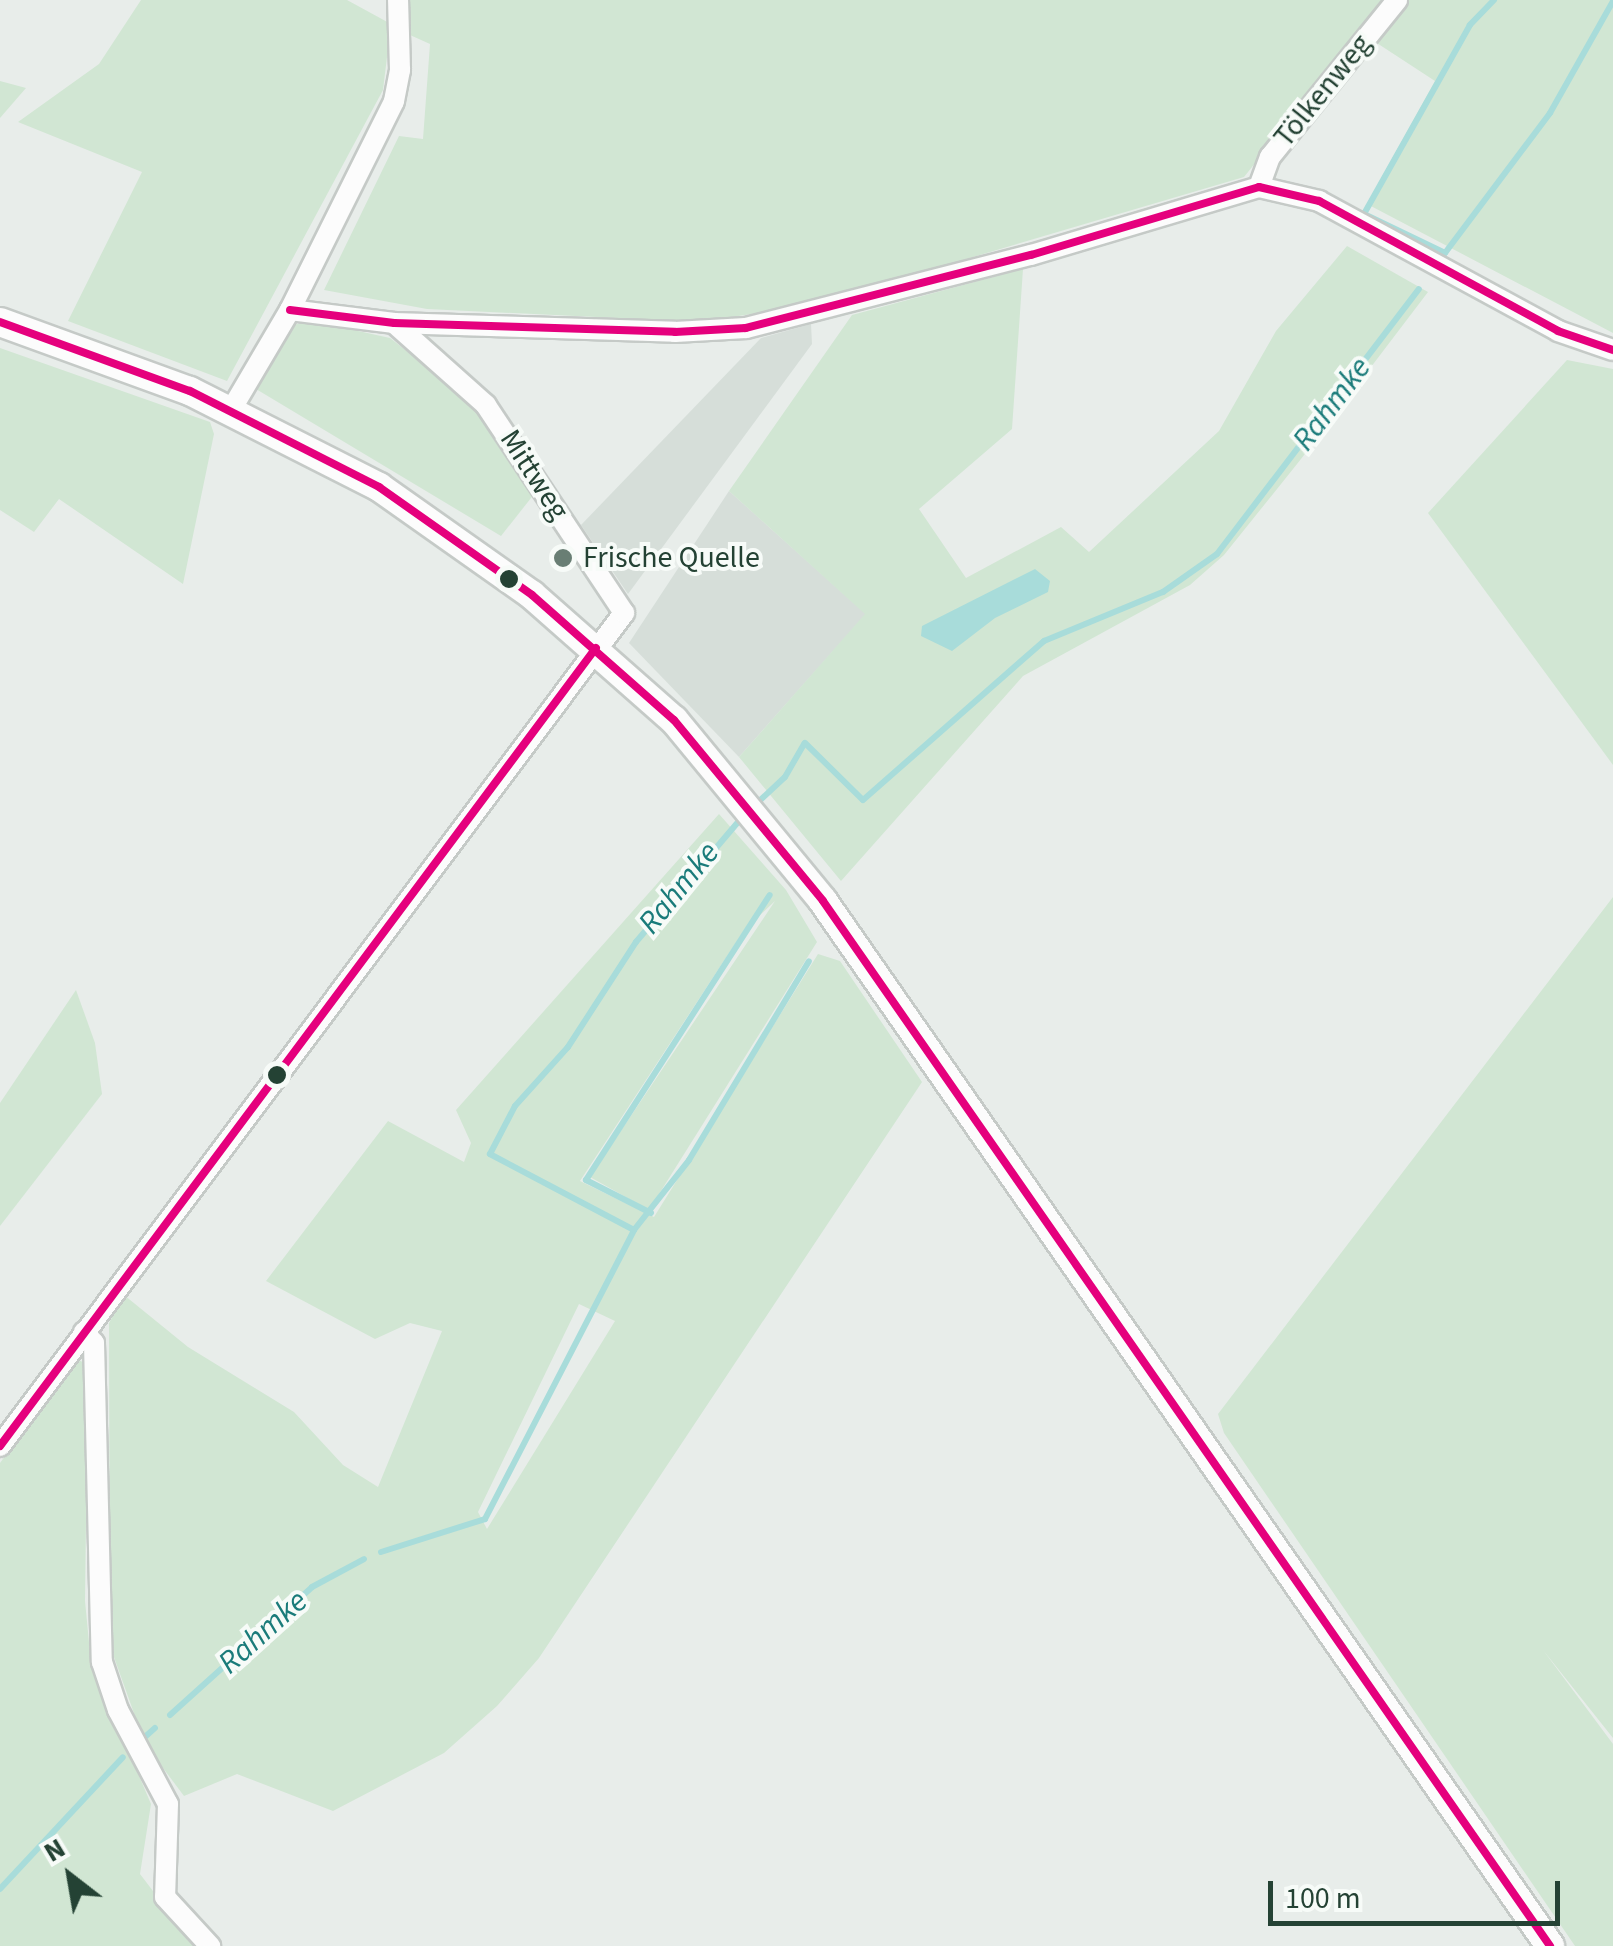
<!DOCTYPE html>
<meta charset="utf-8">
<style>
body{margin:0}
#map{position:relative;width:1613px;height:1946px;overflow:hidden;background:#e8edea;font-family:"Source Sans 3",sans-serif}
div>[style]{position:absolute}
.built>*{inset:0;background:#d6ded9}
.green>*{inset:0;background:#d1e6d3}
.water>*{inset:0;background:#a8dcda}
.stream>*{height:6px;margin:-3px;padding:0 3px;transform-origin:3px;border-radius:3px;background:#a8dcda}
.roads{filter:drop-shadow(2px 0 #c5cac7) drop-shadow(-2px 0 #c5cac7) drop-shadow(0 2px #c5cac7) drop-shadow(0 -2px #c5cac7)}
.street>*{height:20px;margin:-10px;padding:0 10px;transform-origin:10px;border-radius:10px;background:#fcfcfc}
.secondary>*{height:28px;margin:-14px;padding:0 14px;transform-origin:14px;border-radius:14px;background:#fcfcfc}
.bus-1>*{height:8px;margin:-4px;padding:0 4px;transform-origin:4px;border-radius:4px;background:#e5007d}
.dots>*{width:28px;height:28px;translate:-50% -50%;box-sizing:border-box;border:5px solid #f7fbf8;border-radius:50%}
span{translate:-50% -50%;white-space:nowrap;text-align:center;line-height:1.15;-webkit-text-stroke:8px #f7fbf8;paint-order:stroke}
.street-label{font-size:30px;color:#244234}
.poi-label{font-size:30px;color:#244234}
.left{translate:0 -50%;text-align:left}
.water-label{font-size:32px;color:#1a7b7a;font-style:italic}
.north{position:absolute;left:20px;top:1826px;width:100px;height:100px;-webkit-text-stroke:8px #f7fbf8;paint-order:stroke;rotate:329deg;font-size:28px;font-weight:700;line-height:40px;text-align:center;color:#244234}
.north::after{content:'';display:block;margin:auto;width:35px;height:45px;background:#244234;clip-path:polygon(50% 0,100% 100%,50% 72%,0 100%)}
.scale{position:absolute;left:1268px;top:1881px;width:292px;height:45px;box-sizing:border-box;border:5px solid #244234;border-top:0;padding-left:12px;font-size:30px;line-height:35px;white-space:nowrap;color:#244234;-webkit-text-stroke:8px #f7fbf8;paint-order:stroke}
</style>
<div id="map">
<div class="built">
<div style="clip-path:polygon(811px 324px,812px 344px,628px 594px,581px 525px,761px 338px)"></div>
<div style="clip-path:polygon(729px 491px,866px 614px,739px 757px,629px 643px)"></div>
</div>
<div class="green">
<div style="clip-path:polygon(141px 0,347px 0,391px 24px,383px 90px,227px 381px,68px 321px,142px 172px,18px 122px,99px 64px)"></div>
<div style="clip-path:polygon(408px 0,1613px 0,1613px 333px,1367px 204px,1435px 81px,1360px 32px,1244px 177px,814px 304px,700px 322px,427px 309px,324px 290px,399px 136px,423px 139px,430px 44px,410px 35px)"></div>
<div style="clip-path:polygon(0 81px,26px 88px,0 118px)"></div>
<div style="clip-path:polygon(1347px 246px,1428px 292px,1301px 459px,1224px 555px,1190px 585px,1023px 676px,841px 881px,739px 757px,865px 614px,729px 491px,852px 315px,1023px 269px,1012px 429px,919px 509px,966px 578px,1061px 527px,1089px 552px,1219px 431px,1276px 331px)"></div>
<div style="clip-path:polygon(308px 320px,390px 338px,479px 407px,535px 493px,501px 536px,256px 389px,292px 326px)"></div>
<div style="clip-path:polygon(0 348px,210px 422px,214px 434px,183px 584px,59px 499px,34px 532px,0 510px)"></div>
<div style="clip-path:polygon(1567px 360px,1613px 369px,1613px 765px,1428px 513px)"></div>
<div style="clip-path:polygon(evenodd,719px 814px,786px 890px,817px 942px,649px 1210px,590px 1177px,775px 901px,744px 930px,580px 1181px,654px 1217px,818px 954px,840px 961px,922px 1082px,539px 1658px,497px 1706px,444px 1753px,333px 1811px,237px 1774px,184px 1796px,145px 1744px,110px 1646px,109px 1323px,124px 1295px,188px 1347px,294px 1412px,343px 1465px,378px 1487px,442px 1331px,410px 1323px,375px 1339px,266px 1281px,388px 1121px,464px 1162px,471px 1143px,456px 1110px,719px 814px,579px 1304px,615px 1321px,487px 1529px,478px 1512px,579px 1304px)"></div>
<div style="clip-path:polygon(1613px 897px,1613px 1738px,1543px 1650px,1613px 1744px,1613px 1946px,1575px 1946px,1224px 1433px,1218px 1414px)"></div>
<div style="clip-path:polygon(76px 990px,95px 1043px,102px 1094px,0 1226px,0 1103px)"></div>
<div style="clip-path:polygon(77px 1359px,88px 1365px,85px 1601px,91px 1663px,151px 1804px,140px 1874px,195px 1946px,0 1946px,0 1463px)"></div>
</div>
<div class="water">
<div style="clip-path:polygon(1035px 569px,1050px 581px,1048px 592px,995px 618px,952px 651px,921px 636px,922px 626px)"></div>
</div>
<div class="stream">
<div style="left:1494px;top:0;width:35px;rotate:134deg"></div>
<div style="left:1470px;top:25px;width:217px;rotate:119.3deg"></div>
<div style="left:1364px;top:214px;width:90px;rotate:25.7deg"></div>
<div style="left:1445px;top:253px;width:175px;rotate:-53.1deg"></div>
<div style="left:1550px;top:113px;width:129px;rotate:-60.6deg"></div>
<div style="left:754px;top:806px;width:42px;rotate:-43.1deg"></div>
<div style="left:785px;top:777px;width:39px;rotate:-60deg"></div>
<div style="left:805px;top:743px;width:81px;rotate:44.5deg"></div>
<div style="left:863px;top:800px;width:241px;rotate:-41.3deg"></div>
<div style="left:1044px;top:641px;width:129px;rotate:-22.4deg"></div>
<div style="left:1163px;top:592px;width:66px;rotate:-35.1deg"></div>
<div style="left:1217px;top:554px;width:333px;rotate:-52.7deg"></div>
<div style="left:651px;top:1213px;width:73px;rotate:-153.1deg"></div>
<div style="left:586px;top:1180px;width:339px;rotate:-57.2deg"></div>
<div style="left:634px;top:1230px;width:89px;rotate:-51.8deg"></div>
<div style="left:689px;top:1160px;width:232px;rotate:-58.9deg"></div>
<div style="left:381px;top:1552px;width:109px;rotate:-17.6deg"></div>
<div style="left:485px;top:1519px;width:325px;rotate:-62.7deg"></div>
<div style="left:634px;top:1230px;width:163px;rotate:-152.2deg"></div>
<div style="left:490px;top:1154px;width:54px;rotate:-62.5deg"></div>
<div style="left:515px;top:1106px;width:79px;rotate:-48.1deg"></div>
<div style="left:568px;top:1047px;width:125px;rotate:-57.1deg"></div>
<div style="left:636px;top:942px;width:168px;rotate:-49.6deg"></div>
<div style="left:170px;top:1715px;width:191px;rotate:-42deg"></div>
<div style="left:312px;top:1587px;width:59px;rotate:-28.3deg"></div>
<div style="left:146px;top:1736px;width:12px;rotate:-42deg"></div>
<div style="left:0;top:1889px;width:180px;rotate:-47deg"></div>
</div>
<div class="roads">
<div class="street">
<div style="left:1259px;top:187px;width:32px;rotate:-70deg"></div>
<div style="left:1270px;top:157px;width:202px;rotate:-51deg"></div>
<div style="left:290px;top:310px;width:105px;rotate:7.1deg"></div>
<div style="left:394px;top:323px;width:281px;rotate:1.8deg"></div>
<div style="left:675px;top:332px;width:71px;rotate:-3.2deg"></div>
<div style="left:746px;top:328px;width:294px;rotate:-14.4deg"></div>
<div style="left:1031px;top:255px;width:238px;rotate:-16.6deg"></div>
<div style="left:1259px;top:187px;width:62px;rotate:13.1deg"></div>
<div style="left:1319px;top:201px;width:272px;rotate:28.5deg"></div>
<div style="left:1558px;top:331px;width:58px;rotate:19.1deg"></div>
<div style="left:231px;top:410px;width:116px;rotate:-59.5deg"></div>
<div style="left:290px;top:310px;width:233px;rotate:-63.5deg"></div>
<div style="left:394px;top:101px;width:32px;rotate:-79deg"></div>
<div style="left:400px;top:70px;width:70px;rotate:-91.6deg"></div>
<div style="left:84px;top:1332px;width:15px;rotate:48deg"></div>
<div style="left:94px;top:1343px;width:319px;rotate:88.6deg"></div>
<div style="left:102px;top:1662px;width:51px;rotate:71.6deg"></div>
<div style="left:118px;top:1710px;width:106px;rotate:62deg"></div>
<div style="left:168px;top:1804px;width:93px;rotate:91.8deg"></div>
<div style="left:165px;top:1897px;width:67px;rotate:47.4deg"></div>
<div style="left:0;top:1446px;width:1041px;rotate:-53.16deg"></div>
<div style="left:624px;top:613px;width:250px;rotate:-123.6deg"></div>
<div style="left:486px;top:405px;width:123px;rotate:-138.3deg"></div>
</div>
<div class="secondary">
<div style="left:0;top:322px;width:202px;rotate:20deg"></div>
<div style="left:190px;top:391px;width:212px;rotate:26.9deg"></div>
<div style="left:379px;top:487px;width:187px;rotate:35.2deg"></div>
<div style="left:532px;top:595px;width:189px;rotate:41.4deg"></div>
<div style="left:674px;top:720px;width:234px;rotate:50.5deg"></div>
<div style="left:823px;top:901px;width:1273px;rotate:55.17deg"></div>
</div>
</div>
<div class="bus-1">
<div style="left:290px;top:310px;width:105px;rotate:7.1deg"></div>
<div style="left:394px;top:323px;width:281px;rotate:1.8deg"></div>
<div style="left:675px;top:332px;width:71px;rotate:-3.2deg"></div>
<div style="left:746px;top:328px;width:294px;rotate:-14.4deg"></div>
<div style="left:1031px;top:255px;width:238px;rotate:-16.6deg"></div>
<div style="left:1259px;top:187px;width:62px;rotate:13.1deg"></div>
<div style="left:1319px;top:201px;width:272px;rotate:28.5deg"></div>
<div style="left:1558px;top:331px;width:58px;rotate:19.1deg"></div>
<div style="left:0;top:322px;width:202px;rotate:20deg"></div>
<div style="left:190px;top:391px;width:212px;rotate:26.9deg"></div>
<div style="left:379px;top:487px;width:187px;rotate:35.2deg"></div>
<div style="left:532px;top:595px;width:189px;rotate:41.4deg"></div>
<div style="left:674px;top:720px;width:234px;rotate:50.5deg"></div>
<div style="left:823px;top:901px;width:1273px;rotate:55.17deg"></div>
<div style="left:0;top:1446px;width:996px;rotate:-53.25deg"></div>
</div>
<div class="dots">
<div style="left:563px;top:558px;background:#697e74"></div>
<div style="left:509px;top:579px;background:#244234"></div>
<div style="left:277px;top:1075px;background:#244234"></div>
</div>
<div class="street-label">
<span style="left:1323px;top:91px;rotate:-51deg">Tölkenweg</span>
<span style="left:534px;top:475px;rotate:57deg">Mittweg</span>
</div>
<div class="poi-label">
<span class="left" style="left:583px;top:558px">Frische Quelle</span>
</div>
<div class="water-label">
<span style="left:1332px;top:404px;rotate:-53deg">Rahmke</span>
<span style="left:679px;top:888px;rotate:-51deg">Rahmke</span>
<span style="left:263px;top:1632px;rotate:-42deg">Rahmke</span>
</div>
<div class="north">N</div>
<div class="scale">100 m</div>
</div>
